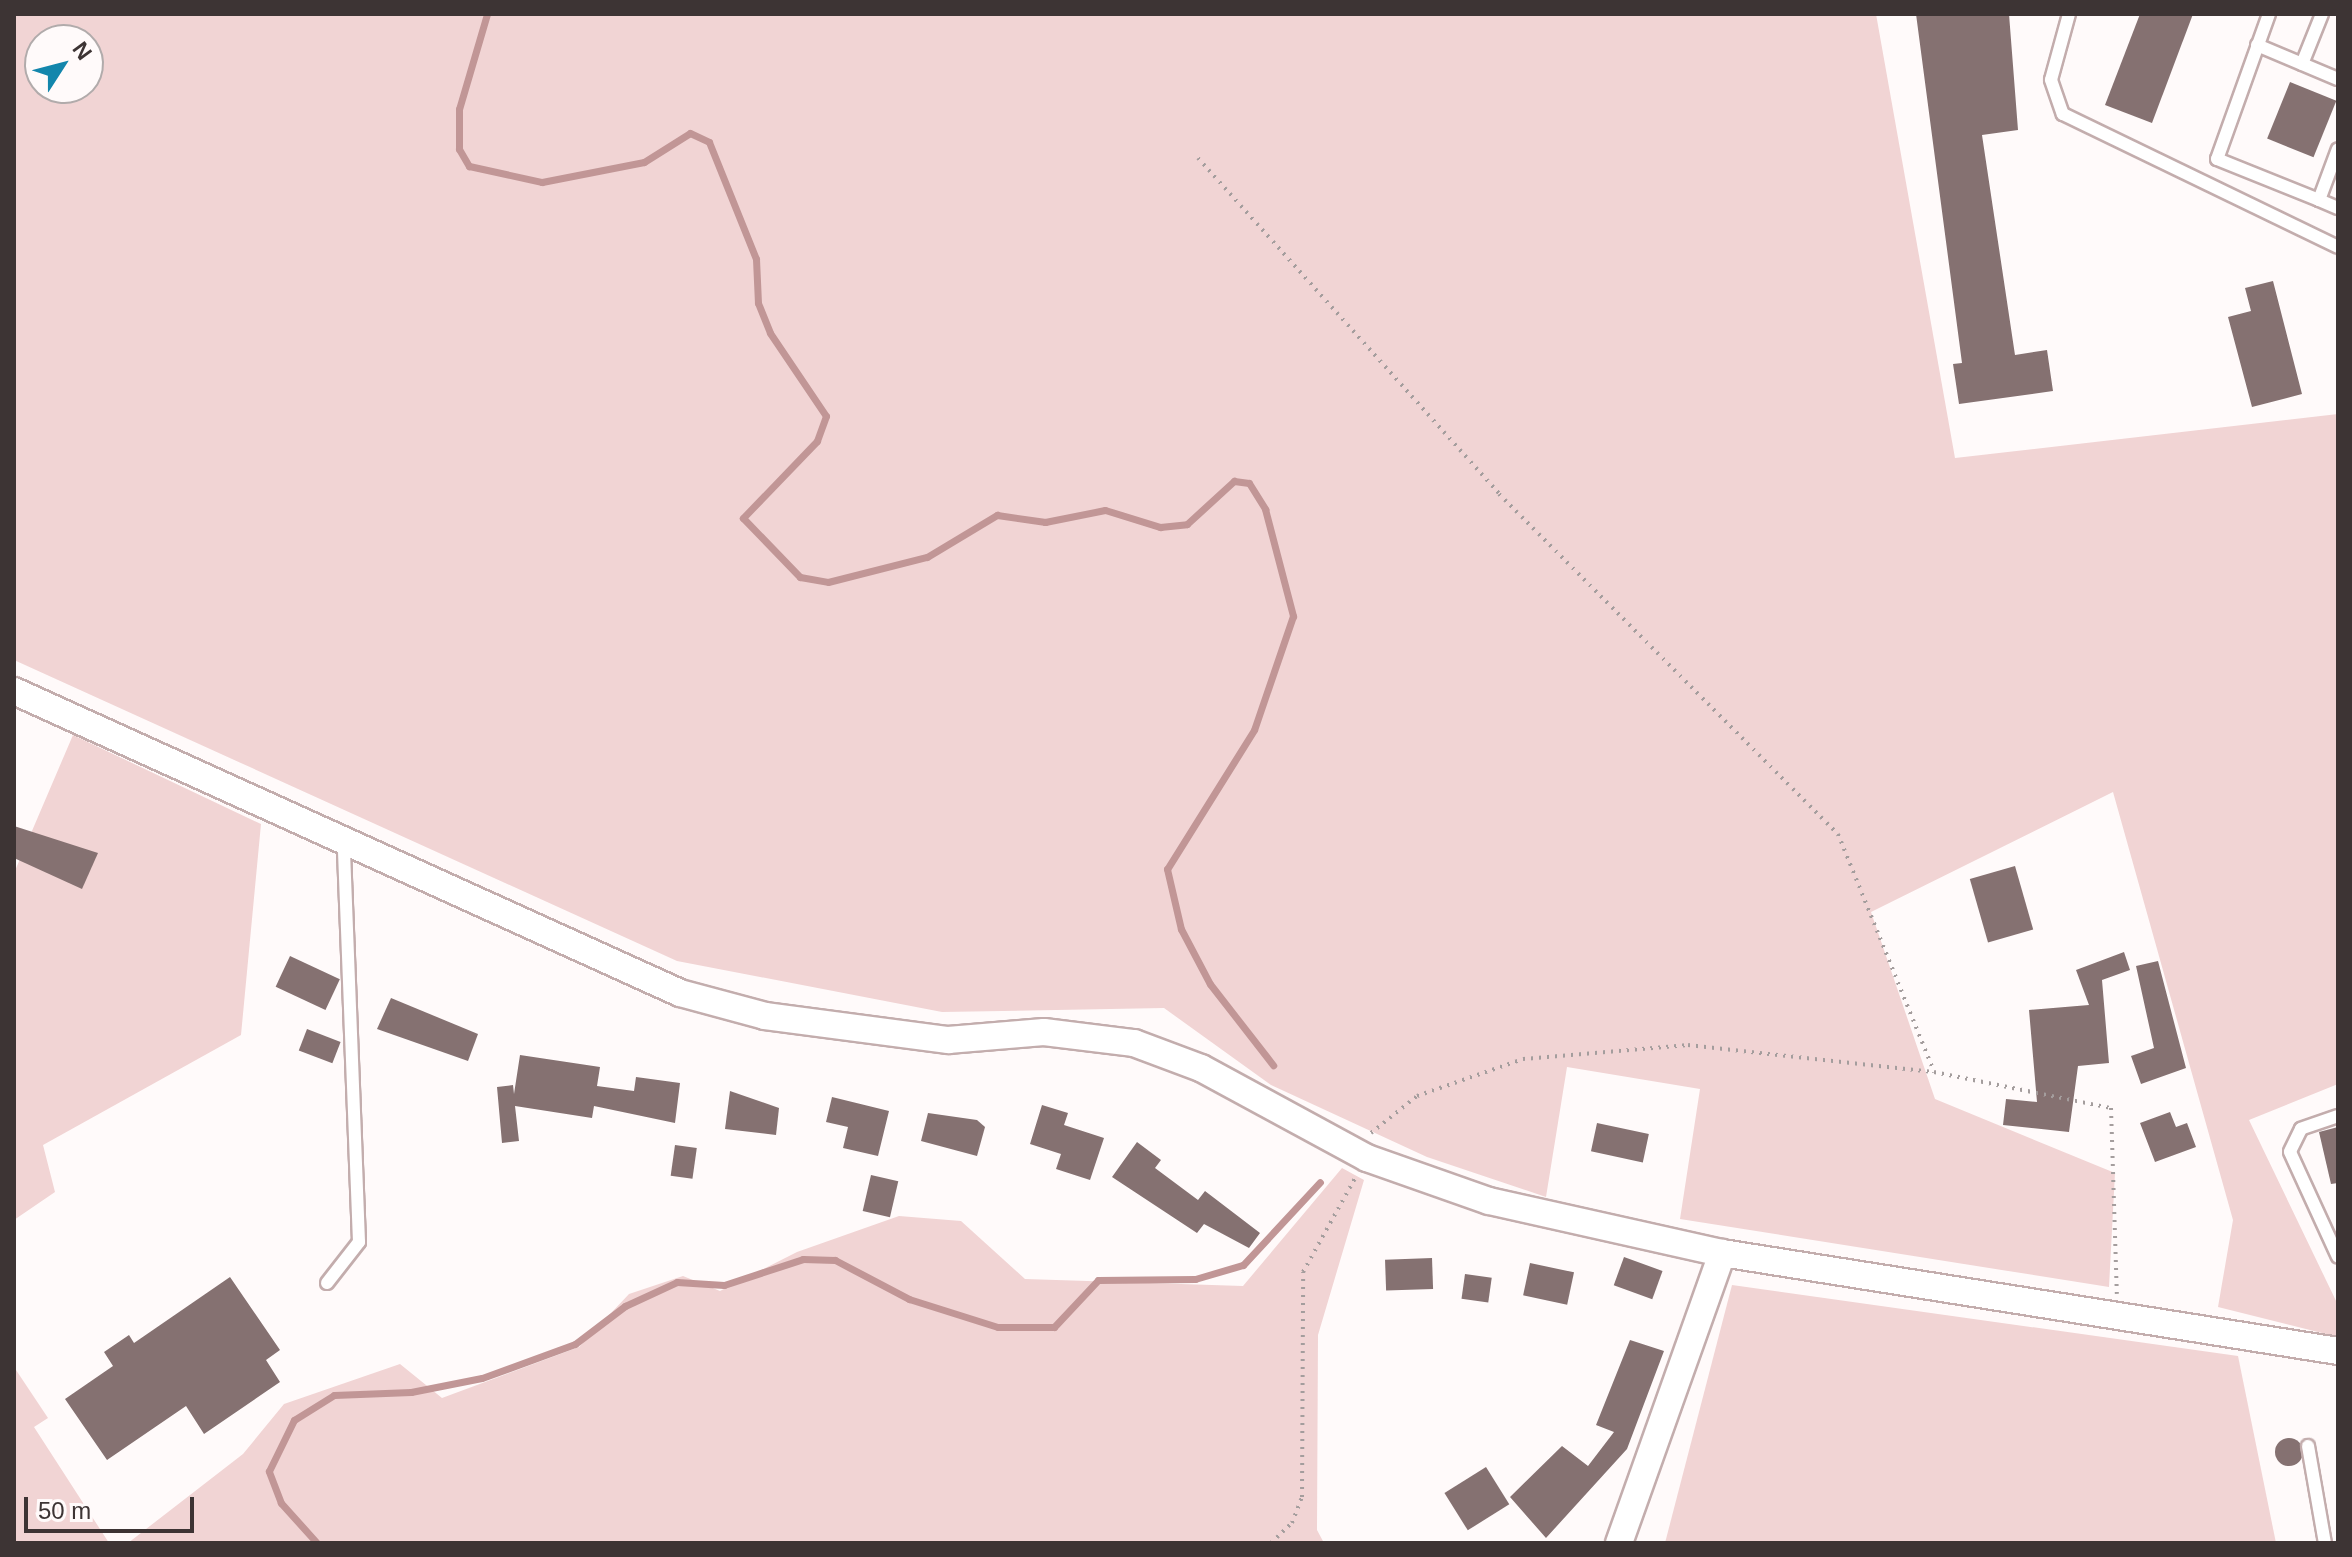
<!DOCTYPE html>
<style>
body{margin:0}
#map{position:relative;width:2352px;height:1557px;overflow:hidden;background:#fffafa;font-family:Helvetica,sans-serif}
div>[style]{position:absolute}
.green>*{inset:0;background:#f1d4d4}
.stream>*{height:7px;margin:-3.5px;padding:0 3.5px;transform-origin:3.5px;border-radius:3.5px;background:#c19696}
.building>*{inset:0;background:#857171;transform-origin:0 0}
.round{border-radius:50%}
.path>*{height:4px;margin-top:-2px;transform-origin:0;background:repeating-linear-gradient(90deg,#a49d9d 0 2px,transparent 0 8px)}
.roads{filter:drop-shadow(2px 0 #c3adad) drop-shadow(-2px 0 #c3adad) drop-shadow(0 2px #c3adad) drop-shadow(0 -2px #c3adad)}
.service>*{height:12px;margin:-6px;padding:0 6px;transform-origin:6px;border-radius:6px;background:#fff}
.minor>*{height:26px;margin:-13px;padding:0 13px;transform-origin:13px;border-radius:13px;background:#fff}
span{translate:-50% -50%;white-space:nowrap;text-align:center;line-height:1.15;-webkit-text-stroke:8px #fffafa;paint-order:stroke}
.frame{position:absolute;inset:0;border:16px solid #3d3434;pointer-events:none}
.north{position:absolute;left:24px;top:24px;width:80px;height:80px;box-sizing:border-box;background:#fffafa;border:2px solid #b1abab;border-radius:50%;rotate:54deg;font-size:22px;font-weight:700;line-height:32px;text-align:center;color:#3d3434}
.north::after{content:'';display:block;margin:auto;width:28px;height:36px;background:#1386ac;clip-path:polygon(50% 0,100% 100%,50% 72%,0 100%)}
.scale{position:absolute;left:24px;top:1497px;width:170px;height:36px;box-sizing:border-box;border:4px solid #3d3434;border-top:0;padding-left:10px;font-size:24px;line-height:28px;white-space:nowrap;color:#3d3434;-webkit-text-stroke:6px #fffafa;paint-order:stroke}
</style>
<div id="map">
<div class="green">
<div style="clip-path:polygon(evenodd,14px 14px,1876px 14px,1955px 458px,2338px 414px,2338px 1084px,2249px 1120px,2338px 1305px,2338px 1337px,2218px 1307px,2233px 1220px,2113px 792px,1871px 912px,1935px 1099px,2115px 1173px,2109px 1287px,1680px 1219px,1700px 1089px,1567px 1067px,1546px 1197px,1427px 1157px,1271px 1085px,1164px 1008px,942px 1012px,677px 961px,14px 660px,14px 14px,40px 40px,88px 40px,88px 88px,40px 88px,40px 40px)"></div>
<div style="clip-path:polygon(73px 735px,261px 824px,241px 1035px,43px 1145px,55px 1192px,14px 1220px,14px 873px)"></div>
<div style="clip-path:polygon(1342px 1168px,1364px 1180px,1318px 1335px,1317px 1530px,1324px 1543px,128px 1543px,243px 1454px,284px 1404px,400px 1364px,442px 1398px,579px 1347px,629px 1294px,683px 1276px,720px 1291px,797px 1252px,899px 1216px,961px 1221px,1025px 1279px,1243px 1286px)"></div>
<div style="clip-path:polygon(1732px 1285px,2238px 1356px,2276px 1543px,1665px 1543px)"></div>
<div style="clip-path:polygon(14px 1367px,48px 1418px,34px 1427px,109px 1543px,14px 1543px)"></div>
</div>
<div class="stream">
<div style="left:487px;top:14px;width:99px;rotate:106.4deg"></div>
<div style="left:459px;top:109px;width:40px;rotate:90deg"></div>
<div style="left:459px;top:149px;width:20px;rotate:60deg"></div>
<div style="left:469px;top:166px;width:75px;rotate:12.4deg"></div>
<div style="left:542px;top:182px;width:104px;rotate:-11.1deg"></div>
<div style="left:644px;top:162px;width:54px;rotate:-32.2deg"></div>
<div style="left:690px;top:133px;width:21px;rotate:25deg"></div>
<div style="left:709px;top:142px;width:126px;rotate:68.1deg"></div>
<div style="left:756px;top:259px;width:44px;rotate:87.4deg"></div>
<div style="left:758px;top:303px;width:32px;rotate:68deg"></div>
<div style="left:770px;top:333px;width:100px;rotate:56deg"></div>
<div style="left:826px;top:416px;width:27px;rotate:110deg"></div>
<div style="left:817px;top:441px;width:107px;rotate:133.9deg"></div>
<div style="left:743px;top:518px;width:82px;rotate:46deg"></div>
<div style="left:800px;top:577px;width:28px;rotate:10deg"></div>
<div style="left:828px;top:582px;width:102px;rotate:-14.2deg"></div>
<div style="left:927px;top:557px;width:82px;rotate:-31deg"></div>
<div style="left:997px;top:515px;width:49px;rotate:8.3deg"></div>
<div style="left:1045px;top:522px;width:61px;rotate:-11.3deg"></div>
<div style="left:1105px;top:510px;width:58px;rotate:17.2deg"></div>
<div style="left:1160px;top:527px;width:27px;rotate:-6deg"></div>
<div style="left:1187px;top:524px;width:64px;rotate:-42.5deg"></div>
<div style="left:1234px;top:481px;width:15px;rotate:8deg"></div>
<div style="left:1249px;top:483px;width:31px;rotate:58deg"></div>
<div style="left:1265px;top:509px;width:111px;rotate:75.3deg"></div>
<div style="left:1293px;top:616px;width:120px;rotate:108.9deg"></div>
<div style="left:1254px;top:730px;width:164px;rotate:122deg"></div>
<div style="left:1167px;top:869px;width:62px;rotate:76.9deg"></div>
<div style="left:1181px;top:929px;width:62px;rotate:62.2deg"></div>
<div style="left:1210px;top:984px;width:103px;rotate:52.1deg"></div>
<div style="left:317px;top:1543px;width:54px;rotate:-132deg"></div>
<div style="left:281px;top:1503px;width:34px;rotate:-111deg"></div>
<div style="left:269px;top:1471px;width:57px;rotate:-63.9deg"></div>
<div style="left:294px;top:1420px;width:47px;rotate:-32deg"></div>
<div style="left:334px;top:1395px;width:77px;rotate:-2.2deg"></div>
<div style="left:411px;top:1392px;width:72px;rotate:-11.2deg"></div>
<div style="left:482px;top:1378px;width:99px;rotate:-20.1deg"></div>
<div style="left:575px;top:1344px;width:63px;rotate:-37.2deg"></div>
<div style="left:625px;top:1306px;width:57px;rotate:-24.8deg"></div>
<div style="left:677px;top:1282px;width:47px;rotate:3.7deg"></div>
<div style="left:724px;top:1285px;width:83px;rotate:-18.2deg"></div>
<div style="left:803px;top:1259px;width:32px;rotate:2deg"></div>
<div style="left:835px;top:1260px;width:84px;rotate:27.8deg"></div>
<div style="left:909px;top:1299px;width:93px;rotate:17.5deg"></div>
<div style="left:998px;top:1327px;width:56px"></div>
<div style="left:1054px;top:1327px;width:64px;rotate:-46.9deg"></div>
<div style="left:1098px;top:1280px;width:97px;rotate:-0.6deg"></div>
<div style="left:1195px;top:1279px;width:50px;rotate:-16.3deg"></div>
<div style="left:1243px;top:1265px;width:113px;rotate:-47.1deg"></div>
</div>
<div class="building">
<div style="clip-path:polygon(1916px 14px,2009px 14px,2018px 130px,1982px 135px,2015px 355px,2047px 350px,2053px 391px,1959px 404px,1953px 364px,1962px 363px)"></div>
<div style="clip-path:polygon(2140px 14px,2193px 14px,2152px 123px,2105px 105px)"></div>
<div style="left:2290px;top:82px;width:50px;height:61px;rotate:22deg"></div>
<div style="clip-path:polygon(2273px 281px,2302px 394px,2252px 407px,2228px 317px,2251px 311px,2245px 288px)"></div>
<div style="clip-path:polygon(14px 826px,98px 853px,82px 889px,14px 858px)"></div>
<div style="left:2015px;top:866px;width:66px;height:47px;rotate:74deg"></div>
<div style="clip-path:polygon(2124px 952px,2130px 970px,2102px 980px,2109px 1063px,2078px 1066px,2069px 1132px,2003px 1125px,2006px 1099px,2037px 1102px,2029px 1010px,2089px 1005px,2076px 970px)"></div>
<div style="left:290px;top:956px;width:55px;height:34px;rotate:25deg"></div>
<div style="clip-path:polygon(2158px 961px,2186px 1068px,2141px 1084px,2131px 1056px,2154px 1048px,2136px 966px)"></div>
<div style="clip-path:polygon(391px 998px,478px 1034px,468px 1061px,377px 1029px)"></div>
<div style="left:307px;top:1029px;width:36px;height:23px;rotate:21deg"></div>
<div style="clip-path:polygon(520px 1055px,600px 1067px,597px 1086px,634px 1091px,636px 1077px,680px 1083px,675px 1123px,594px 1106px,592px 1118px,515px 1106px,519px 1141px,502px 1143px,497px 1087px,513px 1085px,514px 1094px)"></div>
<div style="clip-path:polygon(730px 1091px,779px 1108px,776px 1135px,725px 1129px)"></div>
<div style="clip-path:polygon(832px 1097px,889px 1111px,878px 1156px,843px 1148px,848px 1127px,826px 1122px)"></div>
<div style="clip-path:polygon(1042px 1105px,1068px 1113px,1064px 1125px,1104px 1138px,1090px 1180px,1056px 1169px,1061px 1154px,1030px 1144px)"></div>
<div style="clip-path:polygon(2170px 1112px,2176px 1127px,2187px 1123px,2196px 1147px,2155px 1162px,2140px 1123px)"></div>
<div style="clip-path:polygon(928px 1113px,977px 1120px,985px 1127px,977px 1156px,921px 1141px)"></div>
<div style="left:1597px;top:1123px;width:53px;height:29px;rotate:12deg"></div>
<div style="clip-path:polygon(2338px 1127px,2338px 1183px,2331px 1184px,2319px 1132px)"></div>
<div style="clip-path:polygon(1137px 1142px,1161px 1160px,1155px 1168px,1198px 1200px,1205px 1191px,1260px 1233px,1249px 1248px,1204px 1224px,1197px 1233px,1112px 1177px)"></div>
<div style="left:675px;top:1145px;width:22px;height:31px;rotate:8deg"></div>
<div style="left:871px;top:1175px;width:28px;height:37px;rotate:13deg"></div>
<div style="left:1624px;top:1257px;width:41px;height:30px;rotate:20deg"></div>
<div style="left:1432px;top:1258px;width:31px;height:47px;rotate:88deg"></div>
<div style="left:1530px;top:1263px;width:45px;height:33px;rotate:12deg"></div>
<div style="left:1465px;top:1274px;width:27px;height:25px;rotate:8deg"></div>
<div style="clip-path:polygon(230px 1277px,280px 1350px,266px 1360px,280px 1382px,204px 1434px,186px 1406px,107px 1460px,65px 1399px,113px 1366px,104px 1352px,129px 1335px,134px 1343px)"></div>
<div style="clip-path:polygon(1630px 1340px,1664px 1351px,1627px 1449px,1546px 1538px,1510px 1497px,1562px 1446px,1588px 1466px,1614px 1432px,1596px 1425px)"></div>
<div class="round" style="left:2275px;top:1438px;width:28px;height:28px"></div>
<div style="left:1486px;top:1467px;width:44px;height:49px;rotate:58deg"></div>
</div>
<div class="path">
<div style="left:1198px;top:158px;width:451px;rotate:48.1deg"></div>
<div style="left:1499px;top:494px;width:480px;rotate:45.1deg"></div>
<div style="left:1838px;top:834px;width:257px;rotate:68deg"></div>
<div style="left:1371px;top:1133px;width:59px;rotate:-38.8deg"></div>
<div style="left:1417px;top:1096px;width:112px;rotate:-19.2deg"></div>
<div style="left:1523px;top:1059px;width:166px;rotate:-4.8deg"></div>
<div style="left:1688px;top:1045px;width:247px;rotate:6.3deg"></div>
<div style="left:1934px;top:1072px;width:181px;rotate:11.5deg"></div>
<div style="left:2111px;top:1108px;width:186px;rotate:88.2deg"></div>
<div style="left:1271px;top:1543px;width:29px;rotate:-44deg"></div>
<div style="left:1292px;top:1523px;width:28px;rotate:-69deg"></div>
<div style="left:1302px;top:1497px;width:225px;rotate:-89.7deg"></div>
<div style="left:1303px;top:1272px;width:107px;rotate:-61deg"></div>
</div>
<div class="roads">
<div class="service">
<div style="left:2069px;top:14px;width:68px;rotate:105.3deg"></div>
<div style="left:2051px;top:80px;width:36px;rotate:71deg"></div>
<div style="left:2063px;top:114px;width:305px;rotate:25.8deg"></div>
<div style="left:2269px;top:14px;width:154px;rotate:109.7deg"></div>
<div style="left:2217px;top:159px;width:110px;rotate:21.9deg"></div>
<div style="left:2319px;top:200px;width:54px;rotate:-69.6deg"></div>
<div style="left:2257px;top:45px;width:88px;rotate:22.8deg"></div>
<div style="left:2302px;top:64px;width:54px;rotate:-68.2deg"></div>
<div style="left:2319px;top:200px;width:21px;rotate:23deg"></div>
<div style="left:2338px;top:1116px;width:39px;rotate:161deg"></div>
<div style="left:2301px;top:1129px;width:25px;rotate:116deg"></div>
<div style="left:2290px;top:1152px;width:115px;rotate:65.4deg"></div>
<div style="left:327px;top:1283px;width:52px;rotate:-52deg"></div>
<div style="left:359px;top:1242px;width:399px;rotate:-92.2deg"></div>
<div style="left:2308px;top:1446px;width:98px;rotate:80.1deg"></div>
</div>
<div class="minor">
<div style="left:14px;top:691px;width:731px;rotate:24.39deg"></div>
<div style="left:680px;top:993px;width:88px;rotate:15.1deg"></div>
<div style="left:765px;top:1016px;width:185px;rotate:7.5deg"></div>
<div style="left:948px;top:1040px;width:96px;rotate:-4.8deg"></div>
<div style="left:1044px;top:1032px;width:91px;rotate:7deg"></div>
<div style="left:1134px;top:1043px;width:72px;rotate:20.5deg"></div>
<div style="left:1201px;top:1068px;width:189px;rotate:28.5deg"></div>
<div style="left:1367px;top:1158px;width:129px;rotate:19.4deg"></div>
<div style="left:1489px;top:1201px;width:239px;rotate:12.6deg"></div>
<div style="left:1722px;top:1253px;width:624px;rotate:9.04deg"></div>
<div style="left:1619px;top:1543px;width:308px;rotate:-70.4deg"></div>
</div>
</div>
<div class="frame"></div>
<div class="north">N</div>
<div class="scale">50 m</div>
</div>
